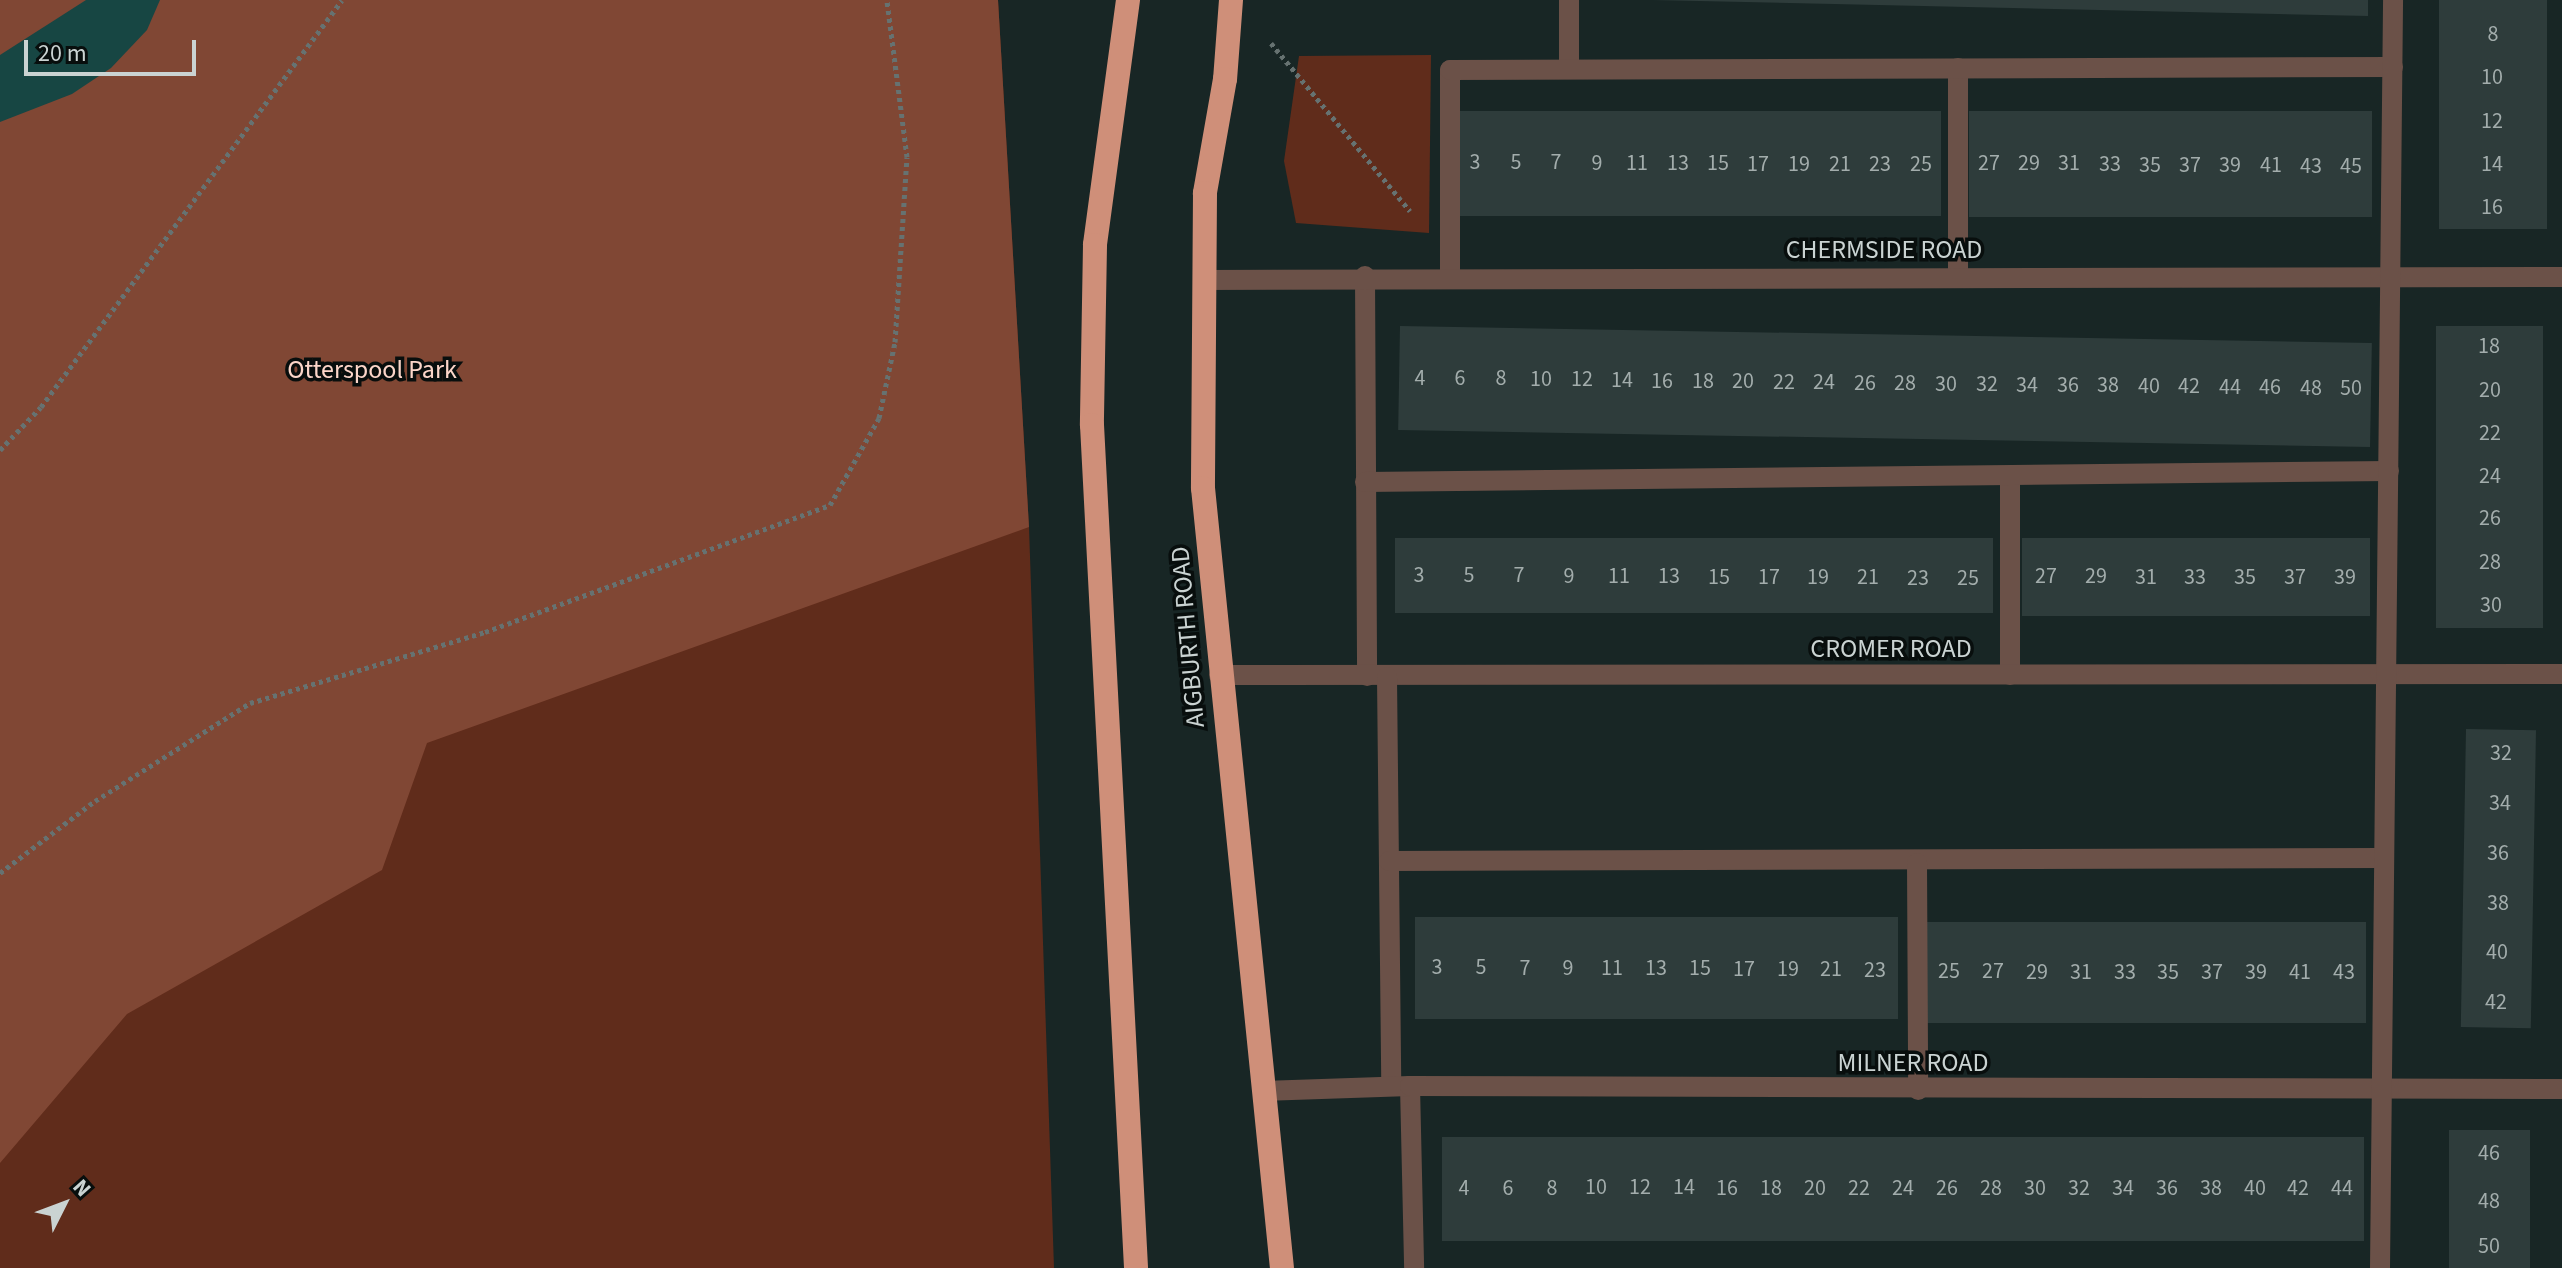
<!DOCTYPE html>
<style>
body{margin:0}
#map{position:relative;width:2562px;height:1268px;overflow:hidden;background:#182625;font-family:"Source Sans 3",sans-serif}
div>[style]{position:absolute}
.green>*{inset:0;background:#602c1b}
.forest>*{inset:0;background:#804734}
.water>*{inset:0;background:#174643}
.building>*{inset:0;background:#2e3c3b;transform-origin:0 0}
.path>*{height:5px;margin-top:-2.5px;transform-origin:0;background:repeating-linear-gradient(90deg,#667271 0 4px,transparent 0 8px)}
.minor>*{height:20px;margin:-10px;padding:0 10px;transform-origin:10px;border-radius:10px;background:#6b5148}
.highway>*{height:24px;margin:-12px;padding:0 12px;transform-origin:12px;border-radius:12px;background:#cf8f79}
span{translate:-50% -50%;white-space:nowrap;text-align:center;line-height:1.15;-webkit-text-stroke:7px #080e0d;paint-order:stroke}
.number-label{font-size:22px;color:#a3adac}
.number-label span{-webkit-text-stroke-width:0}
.street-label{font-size:26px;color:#cad3d2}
.park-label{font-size:26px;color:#fcd6c9}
.north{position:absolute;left:24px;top:1164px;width:80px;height:80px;-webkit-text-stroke:6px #080e0d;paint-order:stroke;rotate:48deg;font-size:22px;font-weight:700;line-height:32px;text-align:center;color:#cad3d2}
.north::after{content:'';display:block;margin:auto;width:28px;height:36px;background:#cad3d2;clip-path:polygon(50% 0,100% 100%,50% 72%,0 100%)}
.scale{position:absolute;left:24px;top:40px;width:172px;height:36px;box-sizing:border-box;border:4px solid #cad3d2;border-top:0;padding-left:10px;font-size:24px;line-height:28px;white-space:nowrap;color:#cad3d2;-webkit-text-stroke:6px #080e0d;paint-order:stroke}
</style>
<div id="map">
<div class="green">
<div style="clip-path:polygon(0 0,998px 0,1029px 527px,1054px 1268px,0 1268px)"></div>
<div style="clip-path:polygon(1431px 55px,1429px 233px,1296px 223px,1284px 161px,1299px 56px)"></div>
</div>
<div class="forest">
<div style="clip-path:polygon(0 0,998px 0,1029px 527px,427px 743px,382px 870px,127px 1014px,0 1163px)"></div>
</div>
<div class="water">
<div style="clip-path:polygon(86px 0,160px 0,147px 30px,111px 68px,72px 94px,0 122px,0 55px)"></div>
</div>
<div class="building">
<div style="clip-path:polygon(1652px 0,2368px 0,2368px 16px)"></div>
<div style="left:2439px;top:0;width:108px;height:229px"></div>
<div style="left:1455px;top:111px;width:486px;height:105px"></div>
<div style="left:1969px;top:111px;width:403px;height:106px"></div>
<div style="left:1400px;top:326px;width:972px;height:104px;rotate:1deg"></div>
<div style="left:2436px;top:326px;width:107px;height:302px"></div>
<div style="left:1395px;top:538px;width:598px;height:75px"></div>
<div style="left:2022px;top:538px;width:348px;height:78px"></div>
<div style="left:2466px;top:729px;width:70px;height:298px;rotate:1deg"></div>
<div style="left:1415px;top:917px;width:483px;height:102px"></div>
<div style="left:1927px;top:922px;width:439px;height:101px"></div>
<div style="left:2449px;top:1130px;width:81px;height:138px"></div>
<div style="left:1442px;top:1137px;width:922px;height:104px"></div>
</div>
<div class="path">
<div style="left:1271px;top:43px;width:218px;rotate:50.4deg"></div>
<div style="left:0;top:450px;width:59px;rotate:-46.4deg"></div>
<div style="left:41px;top:407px;width:506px;rotate:-53.51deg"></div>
<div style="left:0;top:873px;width:119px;rotate:-37.2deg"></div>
<div style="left:95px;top:801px;width:183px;rotate:-32.3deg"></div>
<div style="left:250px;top:703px;width:245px;rotate:-16.8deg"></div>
<div style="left:485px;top:632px;width:368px;rotate:-20.2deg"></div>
<div style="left:830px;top:505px;width:100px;rotate:-60.6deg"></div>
<div style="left:879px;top:418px;width:78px;rotate:-78.1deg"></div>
<div style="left:895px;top:342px;width:185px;rotate:-86.3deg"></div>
<div style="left:907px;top:157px;width:158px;rotate:-97.3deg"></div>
</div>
<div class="minor">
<div style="left:1958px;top:68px;width:208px;rotate:90deg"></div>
<div style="left:1569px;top:69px;width:69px;rotate:-90deg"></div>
<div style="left:1365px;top:276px;width:400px;rotate:89.7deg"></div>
<div style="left:1450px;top:276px;width:206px;rotate:-90deg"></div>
<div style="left:1450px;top:70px;width:943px;rotate:-0.18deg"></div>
<div style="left:1205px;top:280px;width:1357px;rotate:-0.13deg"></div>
<div style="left:2010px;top:479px;width:196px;rotate:90deg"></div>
<div style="left:1365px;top:482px;width:1024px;rotate:-0.62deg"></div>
<div style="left:1219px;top:675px;width:1343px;rotate:-0.04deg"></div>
<div style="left:1387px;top:677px;width:409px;rotate:89.4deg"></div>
<div style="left:1389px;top:861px;width:995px;rotate:-0.17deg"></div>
<div style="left:1917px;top:863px;width:227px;rotate:89.7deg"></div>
<div style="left:1410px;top:1086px;width:182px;rotate:88.7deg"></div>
<div style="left:1264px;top:1091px;width:146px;rotate:-2deg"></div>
<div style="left:1410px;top:1086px;width:1152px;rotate:0.15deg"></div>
<div style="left:2380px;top:1268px;width:1268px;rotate:-89.41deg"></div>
</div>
<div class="highway">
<div style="left:1128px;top:0;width:247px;rotate:97.7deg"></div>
<div style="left:1095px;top:245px;width:180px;rotate:91deg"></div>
<div style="left:1092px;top:425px;width:844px;rotate:87.01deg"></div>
<div style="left:1231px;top:0;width:79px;rotate:94.3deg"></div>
<div style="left:1225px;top:79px;width:116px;rotate:100deg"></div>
<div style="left:1205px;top:193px;width:295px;rotate:90.4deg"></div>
<div style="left:1203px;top:488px;width:784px;rotate:84.22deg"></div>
</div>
<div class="number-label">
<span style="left:2493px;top:35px">8</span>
<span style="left:2492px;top:78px">10</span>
<span style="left:2492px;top:122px">12</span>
<span style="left:1475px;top:163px">3</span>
<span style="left:1516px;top:163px">5</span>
<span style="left:1556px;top:163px">7</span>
<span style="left:1597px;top:164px">9</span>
<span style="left:1637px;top:164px">11</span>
<span style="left:1678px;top:164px">13</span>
<span style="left:1718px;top:164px">15</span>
<span style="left:1989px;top:164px">27</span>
<span style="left:2029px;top:164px">29</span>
<span style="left:2069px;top:164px">31</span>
<span style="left:1758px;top:165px">17</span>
<span style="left:1799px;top:165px">19</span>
<span style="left:1840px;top:165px">21</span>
<span style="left:1880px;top:165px">23</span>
<span style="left:1921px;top:165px">25</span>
<span style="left:2110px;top:165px">33</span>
<span style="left:2492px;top:165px">14</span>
<span style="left:2150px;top:166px">35</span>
<span style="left:2190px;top:166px">37</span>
<span style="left:2230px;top:166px">39</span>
<span style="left:2271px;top:166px">41</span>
<span style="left:2311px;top:167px">43</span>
<span style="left:2351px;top:167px">45</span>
<span style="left:2492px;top:208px">16</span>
<span style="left:2489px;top:347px">18</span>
<span style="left:1420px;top:379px">4</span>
<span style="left:1460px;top:379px">6</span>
<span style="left:1501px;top:379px">8</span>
<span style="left:1541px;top:380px">10</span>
<span style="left:1582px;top:380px">12</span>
<span style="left:1622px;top:381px">14</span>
<span style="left:1662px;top:382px">16</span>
<span style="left:1703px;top:382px">18</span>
<span style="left:1743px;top:382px">20</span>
<span style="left:1784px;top:383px">22</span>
<span style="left:1824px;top:383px">24</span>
<span style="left:1865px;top:384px">26</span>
<span style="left:1905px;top:384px">28</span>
<span style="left:1946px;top:385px">30</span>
<span style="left:1987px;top:385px">32</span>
<span style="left:2027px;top:386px">34</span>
<span style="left:2068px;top:386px">36</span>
<span style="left:2108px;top:386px">38</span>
<span style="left:2149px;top:387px">40</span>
<span style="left:2189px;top:387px">42</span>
<span style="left:2230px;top:388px">44</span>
<span style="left:2270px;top:388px">46</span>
<span style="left:2311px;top:389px">48</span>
<span style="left:2351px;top:389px">50</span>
<span style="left:2490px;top:391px">20</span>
<span style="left:2490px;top:434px">22</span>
<span style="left:2490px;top:477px">24</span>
<span style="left:2490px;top:519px">26</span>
<span style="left:2490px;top:563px">28</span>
<span style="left:1419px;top:576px">3</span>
<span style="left:1469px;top:576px">5</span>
<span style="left:1519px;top:576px">7</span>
<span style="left:1569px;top:577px">9</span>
<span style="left:1619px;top:577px">11</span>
<span style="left:1669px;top:577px">13</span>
<span style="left:2046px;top:577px">27</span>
<span style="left:2096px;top:577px">29</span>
<span style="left:1719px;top:578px">15</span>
<span style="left:1769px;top:578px">17</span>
<span style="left:1818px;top:578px">19</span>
<span style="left:1868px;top:578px">21</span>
<span style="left:2146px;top:578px">31</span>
<span style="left:2195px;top:578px">33</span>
<span style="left:2245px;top:578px">35</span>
<span style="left:2295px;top:578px">37</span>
<span style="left:2345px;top:578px">39</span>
<span style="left:1918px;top:579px">23</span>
<span style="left:1968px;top:579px">25</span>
<span style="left:2491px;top:606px">30</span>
<span style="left:2501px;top:754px">32</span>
<span style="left:2500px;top:804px">34</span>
<span style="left:2498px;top:854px">36</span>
<span style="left:2498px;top:904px">38</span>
<span style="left:2497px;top:953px">40</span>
<span style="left:1437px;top:968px">3</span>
<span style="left:1481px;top:968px">5</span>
<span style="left:1525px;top:969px">7</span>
<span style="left:1568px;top:969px">9</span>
<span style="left:1612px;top:969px">11</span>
<span style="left:1656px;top:969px">13</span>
<span style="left:1700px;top:969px">15</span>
<span style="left:1744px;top:970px">17</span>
<span style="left:1788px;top:970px">19</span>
<span style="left:1831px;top:970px">21</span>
<span style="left:1875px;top:971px">23</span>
<span style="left:1949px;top:972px">25</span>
<span style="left:1993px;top:972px">27</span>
<span style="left:2037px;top:973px">29</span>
<span style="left:2081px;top:973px">31</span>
<span style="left:2125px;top:973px">33</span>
<span style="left:2168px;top:973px">35</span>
<span style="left:2212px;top:973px">37</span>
<span style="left:2256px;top:973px">39</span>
<span style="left:2300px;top:973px">41</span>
<span style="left:2344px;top:973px">43</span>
<span style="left:2496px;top:1003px">42</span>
<span style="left:2489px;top:1154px">46</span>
<span style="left:1596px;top:1188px">10</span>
<span style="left:1640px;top:1188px">12</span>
<span style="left:1684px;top:1188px">14</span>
<span style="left:1464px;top:1189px">4</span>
<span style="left:1508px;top:1189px">6</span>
<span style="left:1552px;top:1189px">8</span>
<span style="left:1727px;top:1189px">16</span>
<span style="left:1771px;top:1189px">18</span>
<span style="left:1815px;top:1189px">20</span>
<span style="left:1859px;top:1189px">22</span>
<span style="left:1903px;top:1189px">24</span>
<span style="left:1947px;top:1189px">26</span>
<span style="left:1991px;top:1189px">28</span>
<span style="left:2035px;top:1189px">30</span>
<span style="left:2079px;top:1189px">32</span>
<span style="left:2123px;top:1189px">34</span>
<span style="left:2167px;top:1189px">36</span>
<span style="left:2211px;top:1189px">38</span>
<span style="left:2255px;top:1189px">40</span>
<span style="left:2298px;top:1189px">42</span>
<span style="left:2342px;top:1189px">44</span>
<span style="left:2489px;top:1202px">48</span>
<span style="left:2489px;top:1247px">50</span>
</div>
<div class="street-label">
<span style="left:1884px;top:250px">CHERMSIDE ROAD</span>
<span style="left:1188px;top:637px;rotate:-95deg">AIGBURTH ROAD</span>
<span style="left:1891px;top:649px">CROMER ROAD</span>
<span style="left:1913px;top:1063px">MILNER ROAD</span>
</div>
<div class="park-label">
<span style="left:372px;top:370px">Otterspool Park</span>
</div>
<div class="north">N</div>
<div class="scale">20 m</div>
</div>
